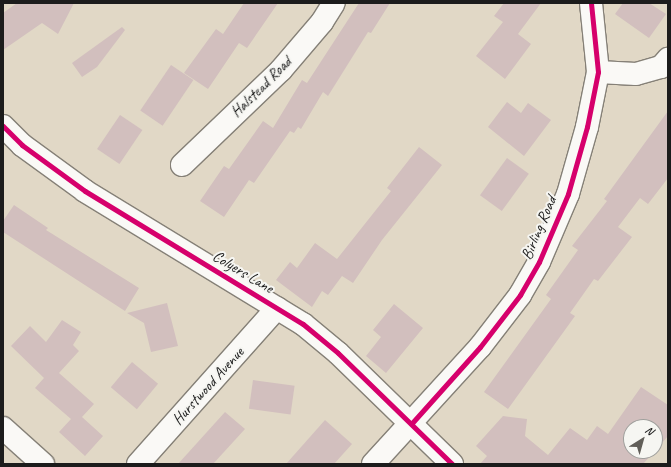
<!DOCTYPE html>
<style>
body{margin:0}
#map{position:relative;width:671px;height:467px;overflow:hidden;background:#e1d8c6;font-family:Caveat,sans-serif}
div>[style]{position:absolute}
.building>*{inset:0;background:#d2bfbe;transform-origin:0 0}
.roads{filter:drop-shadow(1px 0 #858077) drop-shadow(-1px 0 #858077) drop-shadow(0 1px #858077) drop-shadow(0 -1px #858077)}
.minor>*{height:22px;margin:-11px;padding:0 11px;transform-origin:11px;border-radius:11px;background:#faf9f6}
.cycleway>*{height:5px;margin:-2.5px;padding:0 2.5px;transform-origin:2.5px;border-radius:2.5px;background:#d6006c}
span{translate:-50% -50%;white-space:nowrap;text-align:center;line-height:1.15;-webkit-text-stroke:4px #f6f6f2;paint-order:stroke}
.street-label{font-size:16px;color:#1c1c1c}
.frame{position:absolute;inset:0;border:4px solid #1c1c1c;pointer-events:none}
.north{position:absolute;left:623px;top:419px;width:40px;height:40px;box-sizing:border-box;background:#f6f6f2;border:1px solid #9f9f9c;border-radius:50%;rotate:37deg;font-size:11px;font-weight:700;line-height:16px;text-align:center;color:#1c1c1c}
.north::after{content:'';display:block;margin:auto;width:14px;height:18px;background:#615e58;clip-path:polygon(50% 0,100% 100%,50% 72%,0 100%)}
</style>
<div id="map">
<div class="building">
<div style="clip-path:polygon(17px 3px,74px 3px,58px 34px,42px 23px,3px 50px,3px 13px)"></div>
<div style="clip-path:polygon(244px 3px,278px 3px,247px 48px,239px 43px,208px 89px,184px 73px,216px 29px,223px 34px)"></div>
<div style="clip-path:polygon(359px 3px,390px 3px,371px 33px,368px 32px,328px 96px,323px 92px,301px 129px,298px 127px,294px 133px,290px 131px,254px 183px,249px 180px,224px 217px,200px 201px,224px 166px,229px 169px,263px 121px,273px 128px,302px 80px,307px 83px)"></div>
<div style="clip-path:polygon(504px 3px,541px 3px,518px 34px,531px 44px,505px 79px,476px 56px,503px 22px,494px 16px)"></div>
<div style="clip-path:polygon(623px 3px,649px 3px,666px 14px,649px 38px,615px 14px)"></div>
<div style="clip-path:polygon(122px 27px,125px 30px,97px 67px,82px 77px,72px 63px)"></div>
<div style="left:171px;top:65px;width:27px;height:55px;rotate:34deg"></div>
<div style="clip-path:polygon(507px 102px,521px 113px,528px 103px,551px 120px,524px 156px,488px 127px)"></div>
<div style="clip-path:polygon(668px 111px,668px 178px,648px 204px,640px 198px,618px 227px,632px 237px,598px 281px,594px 279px,570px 313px,575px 316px,508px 409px,484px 392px,551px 299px,546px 295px,578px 250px,572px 246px,607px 201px,604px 199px)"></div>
<div style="left:120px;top:115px;width:27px;height:41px;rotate:34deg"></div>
<div style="clip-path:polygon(419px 147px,442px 165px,382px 240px,353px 283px,342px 276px,328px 295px,322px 291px,312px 307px,276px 280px,290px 262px,297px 268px,315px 243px,337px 259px,391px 191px,387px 188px)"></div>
<div style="left:507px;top:158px;width:27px;height:46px;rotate:36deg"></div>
<div style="clip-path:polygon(14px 205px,48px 228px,46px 230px,139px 288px,125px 311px,3px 232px,3px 221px)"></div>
<div style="clip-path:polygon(167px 303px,178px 346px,151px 352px,144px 323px,127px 313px)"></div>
<div style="clip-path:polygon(394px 304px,423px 328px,386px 373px,366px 356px,381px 337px,373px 330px)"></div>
<div style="clip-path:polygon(62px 320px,81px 332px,73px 345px,79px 351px,59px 373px,94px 404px,82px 417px,103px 436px,85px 456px,59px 432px,71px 419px,35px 388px,44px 378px,11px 346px,30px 326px,46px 342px)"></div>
<div style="left:132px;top:362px;width:34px;height:33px;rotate:40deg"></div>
<div style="left:253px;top:380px;width:42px;height:29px;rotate:8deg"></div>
<div style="clip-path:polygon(641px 387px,668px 405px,668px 436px,655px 451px,655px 427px,631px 427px,631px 451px,655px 451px,643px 464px,480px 464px,487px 456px,476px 446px,503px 416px,527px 419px,525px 436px,548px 455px,570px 428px,587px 440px,597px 426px,608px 434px)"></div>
<div style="clip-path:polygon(225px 412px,245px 429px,213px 464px,178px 464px)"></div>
<div style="clip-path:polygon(325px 420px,352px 444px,334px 464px,286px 464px)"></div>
</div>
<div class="roads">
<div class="minor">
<div style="left:598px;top:72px;width:38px;rotate:3deg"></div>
<div style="left:636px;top:74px;width:26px;rotate:-16deg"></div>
<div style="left:661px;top:67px;width:11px;rotate:-49deg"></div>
<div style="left:3px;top:126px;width:27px;rotate:45deg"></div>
<div style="left:22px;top:145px;width:78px;rotate:36.1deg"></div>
<div style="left:85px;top:191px;width:255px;rotate:31.4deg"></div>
<div style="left:303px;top:324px;width:45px;rotate:39.6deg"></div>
<div style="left:338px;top:353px;width:159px;rotate:44.2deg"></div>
<div style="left:182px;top:165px;width:137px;rotate:-43.8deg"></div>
<div style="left:281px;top:70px;width:63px;rotate:-49.5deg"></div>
<div style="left:322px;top:22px;width:22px;rotate:-58deg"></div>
<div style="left:3px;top:428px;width:54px;rotate:42deg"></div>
<div style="left:138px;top:464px;width:209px;rotate:-48.3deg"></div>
<div style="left:373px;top:464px;width:159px;rotate:-47.6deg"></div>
<div style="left:480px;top:347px;width:66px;rotate:-52.4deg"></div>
<div style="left:520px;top:295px;width:38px;rotate:-60deg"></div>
<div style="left:539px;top:262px;width:74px;rotate:-66.9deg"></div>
<div style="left:568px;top:194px;width:70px;rotate:-74.2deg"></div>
<div style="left:587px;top:127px;width:56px;rotate:-78.7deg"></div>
<div style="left:598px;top:72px;width:69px;rotate:-95.8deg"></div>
</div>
</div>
<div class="cycleway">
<div style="left:3px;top:126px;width:27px;rotate:45deg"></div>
<div style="left:22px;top:145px;width:78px;rotate:36.1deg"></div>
<div style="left:85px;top:191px;width:255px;rotate:31.4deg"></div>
<div style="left:303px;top:324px;width:45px;rotate:39.6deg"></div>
<div style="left:338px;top:353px;width:159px;rotate:44.2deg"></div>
<div style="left:412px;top:423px;width:102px;rotate:-48.2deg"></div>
<div style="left:480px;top:347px;width:66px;rotate:-52.4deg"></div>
<div style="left:520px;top:295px;width:38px;rotate:-60deg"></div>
<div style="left:539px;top:262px;width:74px;rotate:-66.9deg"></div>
<div style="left:568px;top:194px;width:70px;rotate:-74.2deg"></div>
<div style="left:587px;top:127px;width:56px;rotate:-78.7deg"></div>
<div style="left:598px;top:72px;width:69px;rotate:-95.8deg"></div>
</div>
<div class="street-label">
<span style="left:261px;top:87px;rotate:-45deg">Halstead Road</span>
<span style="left:539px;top:228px;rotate:-67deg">Birling Road</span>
<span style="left:243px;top:272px;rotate:31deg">Colyers Lane</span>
<span style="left:208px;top:386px;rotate:-48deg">Hurstwood Avenue</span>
</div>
<div class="frame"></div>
<div class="north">N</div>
</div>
